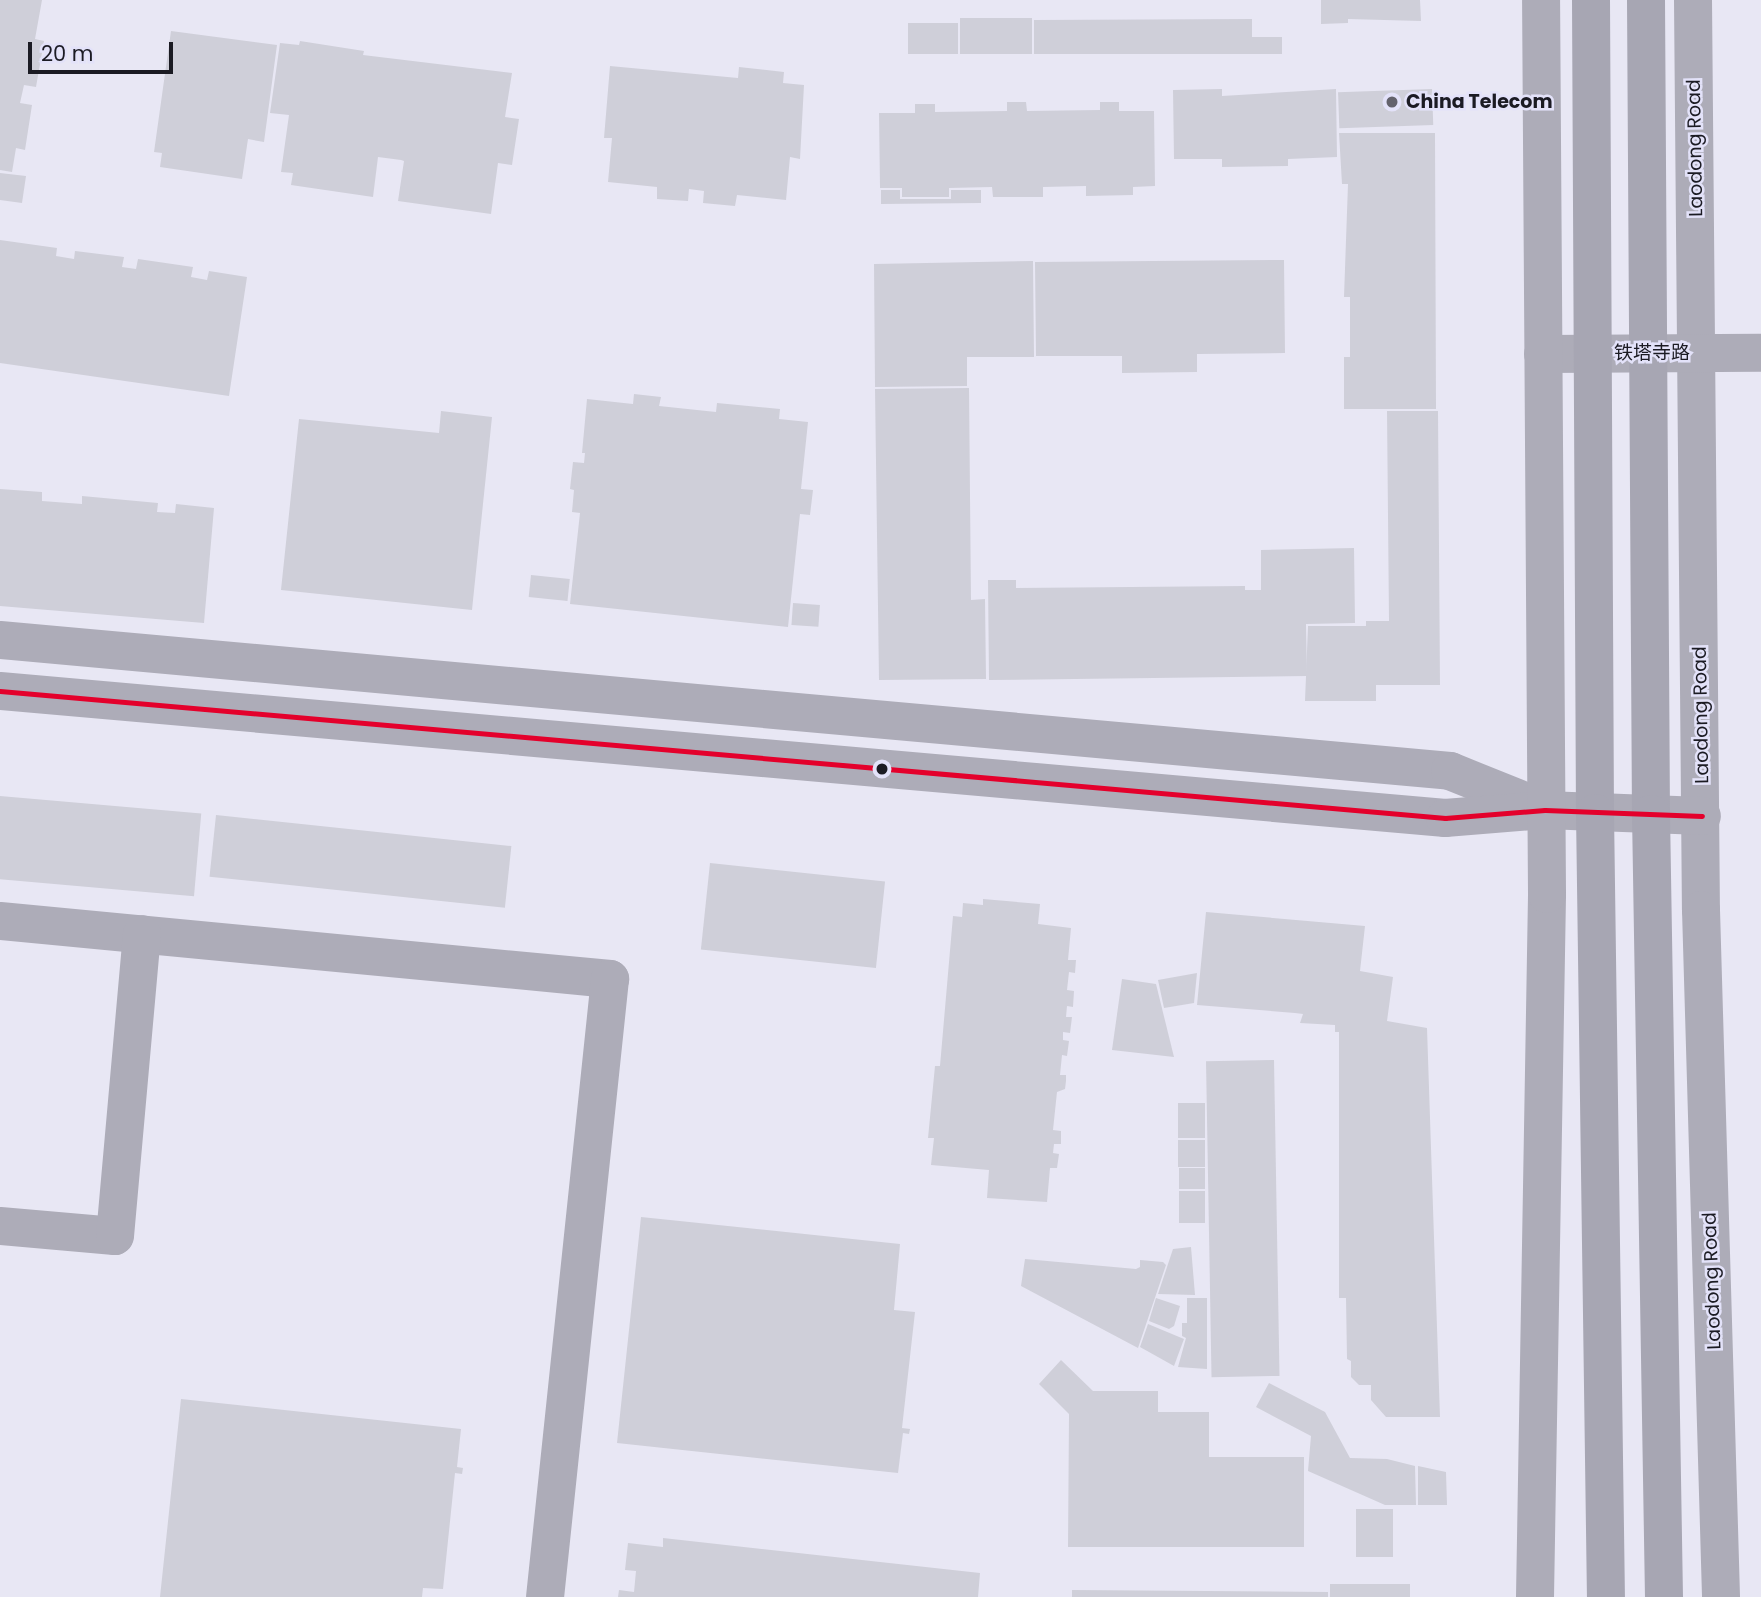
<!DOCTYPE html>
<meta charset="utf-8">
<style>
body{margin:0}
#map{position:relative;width:1761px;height:1597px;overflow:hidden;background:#e8e7f4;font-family:Poppins,"Noto Sans SC",sans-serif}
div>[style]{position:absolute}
.building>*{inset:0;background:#cfcfd9;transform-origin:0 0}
.minor>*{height:38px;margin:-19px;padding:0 19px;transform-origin:19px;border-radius:19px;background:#adacb8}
.major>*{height:38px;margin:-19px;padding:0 19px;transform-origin:19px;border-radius:19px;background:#a7a6b3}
.bus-1>*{height:5px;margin:-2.5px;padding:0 2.5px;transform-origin:2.5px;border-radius:2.5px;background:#e4002b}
.dots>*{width:19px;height:19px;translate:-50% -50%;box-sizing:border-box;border:4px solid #e3e2f9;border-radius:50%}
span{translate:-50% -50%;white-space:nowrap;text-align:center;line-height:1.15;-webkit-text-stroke:5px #e3e2f9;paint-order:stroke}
.poi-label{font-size:19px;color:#1b1b23;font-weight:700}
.left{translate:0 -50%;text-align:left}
.street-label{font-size:19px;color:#1b1b23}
.scale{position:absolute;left:28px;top:42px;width:145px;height:32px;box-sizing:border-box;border:4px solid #1b1b23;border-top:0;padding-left:9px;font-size:21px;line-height:24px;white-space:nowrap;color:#1b1b23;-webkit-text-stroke:5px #e3e2f9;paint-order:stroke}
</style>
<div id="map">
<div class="building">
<div style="clip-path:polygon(0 0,42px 0,35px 39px,44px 41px,36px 87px,24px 85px,20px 103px,32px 105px,25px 150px,16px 148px,12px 172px,0 170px)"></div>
<div style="clip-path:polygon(1321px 0,1420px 0,1421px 21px,1348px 19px,1348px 23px,1321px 24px)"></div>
<div style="left:960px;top:18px;width:72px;height:36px"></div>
<div style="clip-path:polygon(1252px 19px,1252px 37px,1282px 37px,1282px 54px,1034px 54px,1034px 20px)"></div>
<div style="left:908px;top:23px;width:50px;height:31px"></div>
<div style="clip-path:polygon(171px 31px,277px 45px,264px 142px,248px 139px,242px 179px,160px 167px,162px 153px,154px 152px)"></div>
<div style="clip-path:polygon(300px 41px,364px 51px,363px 55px,512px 73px,505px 117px,519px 119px,512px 165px,498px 163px,491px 214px,398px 201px,404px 161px,401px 160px,378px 157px,373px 197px,291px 185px,293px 173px,281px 172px,289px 115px,270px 113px,280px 43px,299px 45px)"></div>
<div style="clip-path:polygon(610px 66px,738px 78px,739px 67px,784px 72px,783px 83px,804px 85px,800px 159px,790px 157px,786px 200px,737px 195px,735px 206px,703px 203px,704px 191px,689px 189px,688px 201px,657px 199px,657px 187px,608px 182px,612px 138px,604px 138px)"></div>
<div style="clip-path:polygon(1222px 89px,1222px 96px,1336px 89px,1337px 157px,1288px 159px,1288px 166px,1222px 167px,1222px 159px,1174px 159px,1173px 90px)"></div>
<div style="left:1432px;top:89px;width:36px;height:94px;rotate:88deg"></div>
<div style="clip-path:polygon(1007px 102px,1026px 102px,1027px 111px,1100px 110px,1100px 102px,1119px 102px,1119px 111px,1154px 111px,1155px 186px,1133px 187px,1133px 195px,1086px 196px,1086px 186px,1043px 187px,1043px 197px,993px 197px,992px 187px,949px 188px,949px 197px,902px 197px,902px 188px,880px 188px,879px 113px,915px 113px,915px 104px,935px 104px,935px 112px,1007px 111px)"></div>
<div style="clip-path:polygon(1339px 133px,1435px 133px,1436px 409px,1344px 409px,1344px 357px,1350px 357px,1350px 297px,1344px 297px,1348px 184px,1342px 184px)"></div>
<div style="clip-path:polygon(0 173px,26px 176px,22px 203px,0 200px)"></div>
<div style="clip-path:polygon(881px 190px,900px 190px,900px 199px,951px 199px,951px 190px,981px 190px,981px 203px,881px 204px)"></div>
<div style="clip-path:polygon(0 240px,57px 248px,56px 256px,74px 259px,75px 251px,124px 257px,122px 267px,136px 269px,138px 259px,193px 267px,191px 277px,207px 280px,209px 271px,247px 277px,229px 396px,0 363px)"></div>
<div style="clip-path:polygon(1284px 260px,1285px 353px,1197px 354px,1197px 372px,1122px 373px,1122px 356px,1036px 356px,1035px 262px)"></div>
<div style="clip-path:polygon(1033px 261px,1034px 357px,967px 357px,967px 386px,875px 387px,874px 264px)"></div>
<div style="clip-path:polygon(969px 388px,971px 600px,985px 599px,986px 679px,879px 680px,875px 389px)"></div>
<div style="clip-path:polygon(634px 394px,661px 397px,659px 406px,716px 412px,717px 403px,780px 409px,779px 419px,808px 422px,801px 489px,813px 490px,810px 515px,800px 514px,788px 627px,570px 604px,580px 513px,572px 512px,574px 490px,570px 489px,573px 462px,584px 463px,585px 453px,582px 453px,587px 399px,633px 404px)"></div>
<div style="clip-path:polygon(441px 411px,492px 417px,472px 610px,281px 590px,299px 419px,439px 433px)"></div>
<div style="clip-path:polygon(1387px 411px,1438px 411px,1440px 685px,1376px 685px,1376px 701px,1305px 701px,1308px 626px,1366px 626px,1366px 621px,1389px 621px)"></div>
<div style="clip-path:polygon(0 489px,42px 492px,42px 501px,82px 504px,82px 496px,158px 503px,157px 512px,175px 513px,176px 504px,214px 508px,204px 623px,0 606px)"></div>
<div style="clip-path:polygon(1354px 548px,1355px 623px,1306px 624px,1307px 676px,989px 680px,988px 580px,1016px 580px,1016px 588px,1245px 586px,1245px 590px,1261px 590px,1261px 550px)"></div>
<div style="left:531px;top:575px;width:39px;height:22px;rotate:6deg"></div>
<div style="left:793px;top:603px;width:27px;height:22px;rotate:4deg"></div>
<div style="left:0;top:796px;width:202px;height:83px;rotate:5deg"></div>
<div style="left:216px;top:815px;width:297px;height:62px;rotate:6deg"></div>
<div style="left:710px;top:863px;width:176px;height:87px;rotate:6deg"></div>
<div style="clip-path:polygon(983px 899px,1040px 904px,1038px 924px,1071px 928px,1068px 960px,1076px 960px,1075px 973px,1069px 972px,1067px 990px,1074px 991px,1073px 1007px,1067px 1006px,1066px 1017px,1072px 1017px,1070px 1033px,1063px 1032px,1063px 1040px,1069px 1041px,1067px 1056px,1062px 1055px,1060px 1075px,1066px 1075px,1066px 1081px,1065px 1089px,1057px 1092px,1053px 1130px,1061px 1131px,1061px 1144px,1054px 1144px,1053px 1153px,1059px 1154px,1057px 1168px,1050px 1168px,1047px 1202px,987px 1198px,989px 1170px,931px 1165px,934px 1138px,928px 1138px,935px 1066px,940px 1066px,953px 916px,962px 917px,963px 903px,983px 905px)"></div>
<div style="clip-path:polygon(1206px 912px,1365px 926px,1360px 971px,1393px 977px,1387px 1021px,1427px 1028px,1440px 1417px,1386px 1417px,1371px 1400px,1371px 1385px,1359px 1385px,1351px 1377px,1351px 1361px,1347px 1359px,1346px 1298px,1339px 1298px,1339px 1032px,1335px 1032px,1335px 1025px,1300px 1023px,1303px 1014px,1295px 1013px,1197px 1005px)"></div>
<div style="clip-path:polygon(1197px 973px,1194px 1003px,1164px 1008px,1158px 980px)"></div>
<div style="clip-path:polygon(1122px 979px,1156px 984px,1174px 1057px,1112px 1050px)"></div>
<div style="left:1274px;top:1060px;width:316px;height:68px;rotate:89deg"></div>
<div style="left:1205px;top:1103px;width:35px;height:27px;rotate:90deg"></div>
<div style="left:1178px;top:1140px;width:27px;height:27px"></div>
<div style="left:1179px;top:1168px;width:26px;height:21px"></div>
<div style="left:1205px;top:1191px;width:32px;height:26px;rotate:90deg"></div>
<div style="clip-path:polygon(641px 1217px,900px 1244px,894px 1310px,915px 1312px,902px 1428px,910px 1429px,909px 1434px,903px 1433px,898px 1473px,617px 1443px)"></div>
<div style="clip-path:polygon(1191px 1247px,1195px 1295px,1158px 1294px,1173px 1249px)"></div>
<div style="clip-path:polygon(1025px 1259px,1136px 1269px,1140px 1267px,1140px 1260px,1163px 1262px,1166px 1265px,1138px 1348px,1021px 1286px)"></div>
<div style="clip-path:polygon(1156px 1298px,1180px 1306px,1174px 1326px,1169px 1329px,1149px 1321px)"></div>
<div style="clip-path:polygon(1187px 1298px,1207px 1298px,1207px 1369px,1178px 1367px,1186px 1338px,1182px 1336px,1182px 1323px,1187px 1323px)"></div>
<div style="clip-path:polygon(1148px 1324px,1184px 1339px,1174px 1366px,1140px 1347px)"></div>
<div style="clip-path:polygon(1061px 1360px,1093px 1391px,1158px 1391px,1158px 1412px,1209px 1412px,1209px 1457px,1304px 1457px,1304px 1547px,1068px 1547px,1069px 1414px,1039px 1384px)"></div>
<div style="clip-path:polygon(1269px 1383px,1325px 1412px,1350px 1458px,1387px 1459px,1415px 1466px,1416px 1505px,1385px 1505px,1308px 1471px,1311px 1436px,1256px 1407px)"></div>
<div style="clip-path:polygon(181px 1399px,461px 1429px,457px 1467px,463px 1468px,462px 1474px,455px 1473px,443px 1589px,423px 1588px,422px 1597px,160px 1597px)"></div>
<div style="clip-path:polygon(1418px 1466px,1446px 1472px,1447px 1505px,1418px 1505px)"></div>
<div style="left:1393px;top:1509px;width:48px;height:37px;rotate:90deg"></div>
<div style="clip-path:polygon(663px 1538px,980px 1573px,978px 1597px,618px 1597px,619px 1590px,634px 1592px,636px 1571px,625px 1570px,628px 1543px,663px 1547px)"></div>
<div style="left:1330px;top:1584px;width:80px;height:13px"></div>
<div style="clip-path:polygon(1072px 1590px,1328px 1592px,1328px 1597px,1072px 1597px)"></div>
</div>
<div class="minor">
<div style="left:1693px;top:0;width:910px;rotate:89.5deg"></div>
<div style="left:1701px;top:910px;width:687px;rotate:88.33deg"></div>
<div style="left:1543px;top:354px;width:218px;rotate:-0.3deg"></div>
<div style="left:0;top:640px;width:1456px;rotate:5.16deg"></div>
<div style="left:1450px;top:771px;width:94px;rotate:21.9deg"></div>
<div style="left:0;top:691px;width:1451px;rotate:5.02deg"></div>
<div style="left:1445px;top:818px;width:100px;rotate:-4.6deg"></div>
<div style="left:1545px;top:810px;width:157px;rotate:2.2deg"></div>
<div style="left:0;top:921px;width:613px;rotate:5.43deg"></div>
<div style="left:610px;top:979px;width:621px;rotate:96deg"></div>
<div style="left:0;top:1226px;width:115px;rotate:5deg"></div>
<div style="left:115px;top:1236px;width:303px;rotate:-84.9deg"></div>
<div style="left:1535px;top:1597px;width:703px;rotate:-89.02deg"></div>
<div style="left:1547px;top:894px;width:894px;rotate:-90.38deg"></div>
</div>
<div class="major">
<div style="left:1591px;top:0;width:813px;rotate:89.72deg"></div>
<div style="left:1595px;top:813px;width:784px;rotate:89.2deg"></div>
<div style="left:1646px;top:0;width:814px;rotate:89.65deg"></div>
<div style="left:1651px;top:814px;width:783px;rotate:89.05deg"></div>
</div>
<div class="bus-1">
<div style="left:0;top:691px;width:1451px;rotate:5.02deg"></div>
<div style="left:1445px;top:818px;width:100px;rotate:-4.6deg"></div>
<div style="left:1545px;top:810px;width:157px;rotate:2.2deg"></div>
</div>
<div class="dots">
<div style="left:1392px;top:102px;background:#63626c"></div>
<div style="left:882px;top:769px;background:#1b1b23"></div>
</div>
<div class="poi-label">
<span class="left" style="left:1406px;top:102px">China Telecom</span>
</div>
<div class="street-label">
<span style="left:1695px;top:148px;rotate:-91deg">Laodong Road</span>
<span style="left:1652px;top:353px">铁塔寺路</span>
<span style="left:1701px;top:715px;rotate:-91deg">Laodong Road</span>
<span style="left:1712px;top:1281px;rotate:-92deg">Laodong Road</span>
</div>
<div class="scale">20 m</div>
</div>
